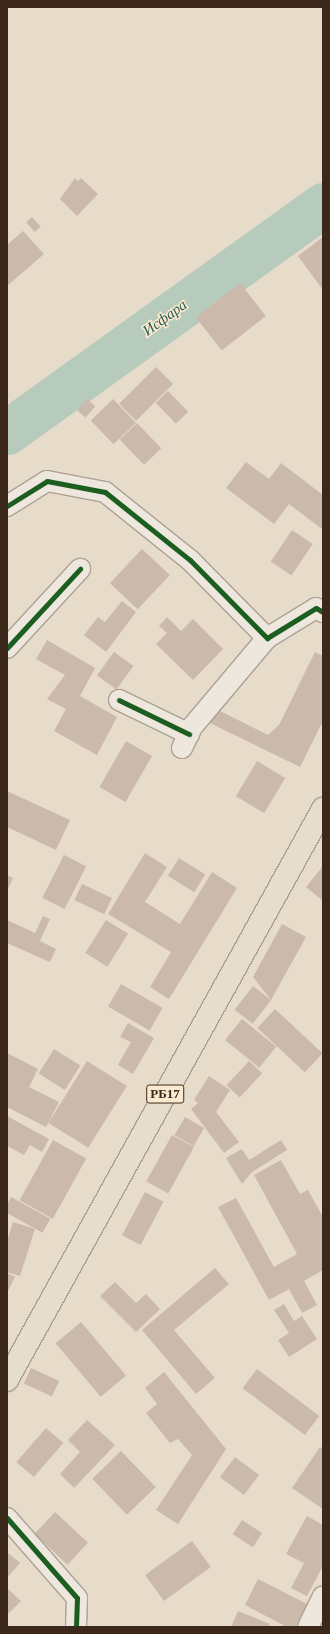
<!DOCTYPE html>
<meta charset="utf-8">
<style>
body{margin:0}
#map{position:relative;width:330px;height:1634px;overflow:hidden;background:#e7dcca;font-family:Georgia,serif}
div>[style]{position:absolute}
.river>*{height:45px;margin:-22.5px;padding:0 22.5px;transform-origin:22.5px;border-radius:22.5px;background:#b7cbbd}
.building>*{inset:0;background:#cbb9ab;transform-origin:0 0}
.roads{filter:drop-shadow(1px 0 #aca194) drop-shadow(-1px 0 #aca194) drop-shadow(0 1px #aca194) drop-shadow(0 -1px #aca194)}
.minor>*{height:20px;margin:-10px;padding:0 10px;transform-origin:10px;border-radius:10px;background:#ede7dd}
.primary>*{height:22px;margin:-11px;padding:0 11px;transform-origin:11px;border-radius:11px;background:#e6ddcd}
.cycleway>*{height:5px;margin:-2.5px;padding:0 2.5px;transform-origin:2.5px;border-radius:2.5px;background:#1b5e20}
span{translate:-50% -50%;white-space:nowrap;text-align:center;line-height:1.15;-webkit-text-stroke:3px #f9eacf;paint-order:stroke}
.shield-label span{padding:1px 3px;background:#f9eacf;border:1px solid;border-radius:3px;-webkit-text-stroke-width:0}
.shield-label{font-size:13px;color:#3b281b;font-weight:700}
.water-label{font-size:15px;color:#295c56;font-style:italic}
.frame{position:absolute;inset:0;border:8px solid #3b281b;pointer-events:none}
</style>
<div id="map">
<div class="river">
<div style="left:7px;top:432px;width:389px;rotate:-35.7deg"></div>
</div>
<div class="building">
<div style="clip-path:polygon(75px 178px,78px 181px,81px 178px,98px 194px,77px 216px,60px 199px)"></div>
<div style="left:32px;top:217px;width:13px;height:8px;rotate:48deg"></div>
<div style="clip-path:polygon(23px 231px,44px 254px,7px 286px,7px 245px)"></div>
<div style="clip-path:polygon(323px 237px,323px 290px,298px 256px)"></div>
<div style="left:240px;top:283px;width:42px;height:56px;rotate:52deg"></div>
<div style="left:156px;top:367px;width:24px;height:52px;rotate:45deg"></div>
<div style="left:168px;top:391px;width:29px;height:17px;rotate:46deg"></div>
<div style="left:87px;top:399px;width:11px;height:15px;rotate:41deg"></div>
<div style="left:113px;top:399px;width:33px;height:31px;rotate:46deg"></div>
<div style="left:137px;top:423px;width:35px;height:24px;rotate:46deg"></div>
<div style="clip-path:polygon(246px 462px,269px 479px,281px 463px,323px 495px,322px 529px,289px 504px,274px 524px,226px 488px)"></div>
<div style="left:292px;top:530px;width:25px;height:38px;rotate:34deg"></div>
<div style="left:142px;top:549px;width:38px;height:47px;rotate:43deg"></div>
<div style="clip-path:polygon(122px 601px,136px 612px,106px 652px,84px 635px,98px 617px,105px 622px)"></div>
<div style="clip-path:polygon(167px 617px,181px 631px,193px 619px,223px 649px,193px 680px,156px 644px,167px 633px,159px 626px)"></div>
<div style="clip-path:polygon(47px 640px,95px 668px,80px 696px,117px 717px,97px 755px,54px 731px,66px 709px,47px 699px,65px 675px,36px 659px)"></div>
<div style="left:114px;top:652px;width:24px;height:29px;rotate:36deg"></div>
<div style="clip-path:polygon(315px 652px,323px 656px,323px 721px,300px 767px,210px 723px,216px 709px,268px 735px,279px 725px)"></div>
<div style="left:126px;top:741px;width:30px;height:53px;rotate:30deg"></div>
<div style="left:257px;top:761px;width:33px;height:41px;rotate:31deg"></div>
<div style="clip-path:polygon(7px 791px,70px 820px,56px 850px,7px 827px)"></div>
<div style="clip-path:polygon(145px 853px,167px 867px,145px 902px,180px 924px,212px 872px,237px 888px,169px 999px,150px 987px,171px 952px,108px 914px)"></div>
<div style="left:64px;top:855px;width:25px;height:48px;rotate:27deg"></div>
<div style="left:179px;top:858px;width:31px;height:21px;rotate:32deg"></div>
<div style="clip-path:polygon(323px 866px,323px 901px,306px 887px)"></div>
<div style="clip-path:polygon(7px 875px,13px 878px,7px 891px)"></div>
<div style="left:82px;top:884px;width:33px;height:18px;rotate:25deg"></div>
<div style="clip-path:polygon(43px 916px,50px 919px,40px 941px,56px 949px,50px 962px,7px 943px,7px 920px,35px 933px)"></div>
<div style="left:106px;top:920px;width:26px;height:39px;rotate:32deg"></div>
<div style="clip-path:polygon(282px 924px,306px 937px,271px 1000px,253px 977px)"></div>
<div style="left:121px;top:984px;width:48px;height:26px;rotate:30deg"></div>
<div style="left:253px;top:986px;width:23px;height:30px;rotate:38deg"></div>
<div style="left:275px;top:1009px;width:65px;height:26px;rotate:43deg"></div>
<div style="left:242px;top:1019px;width:44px;height:27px;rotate:39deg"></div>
<div style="clip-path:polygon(128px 1023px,154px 1038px,133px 1074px,118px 1065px,131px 1042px,120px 1037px)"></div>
<div style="left:54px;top:1049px;width:31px;height:29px;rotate:32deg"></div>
<div style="clip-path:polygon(7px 1053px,38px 1069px,29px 1087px,59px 1102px,46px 1127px,7px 1107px)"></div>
<div style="left:87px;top:1061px;width:47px;height:73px;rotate:32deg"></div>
<div style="left:249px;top:1061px;width:18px;height:33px;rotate:43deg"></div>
<div style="clip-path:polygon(209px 1076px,230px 1090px,216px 1112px,239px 1142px,224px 1153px,191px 1109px,198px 1103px,194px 1100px)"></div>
<div style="clip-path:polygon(7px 1116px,49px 1139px,42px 1152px,30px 1145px,24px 1155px,7px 1146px)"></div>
<div style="left:185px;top:1117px;width:22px;height:21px;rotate:30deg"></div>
<div style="left:172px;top:1135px;width:25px;height:53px;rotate:29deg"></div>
<div style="left:53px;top:1140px;width:38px;height:69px;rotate:29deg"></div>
<div style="clip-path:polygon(281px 1140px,287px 1150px,252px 1172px,242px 1184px,226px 1158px,242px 1149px,249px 1160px)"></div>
<div style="clip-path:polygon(281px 1160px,300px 1194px,308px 1190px,323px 1217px,323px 1270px,304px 1281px,317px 1305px,302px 1313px,289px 1289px,269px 1300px,218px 1207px,236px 1198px,274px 1267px,297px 1254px,254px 1175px)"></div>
<div style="left:145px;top:1192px;width:21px;height:49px;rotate:28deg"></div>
<div style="left:11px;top:1197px;width:45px;height:16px;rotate:29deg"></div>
<div style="clip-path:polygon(13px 1222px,35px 1229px,20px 1276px,7px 1272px,7px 1241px)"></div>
<div style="clip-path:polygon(215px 1268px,229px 1284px,174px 1330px,215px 1378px,196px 1394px,142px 1330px)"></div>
<div style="clip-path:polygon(7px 1273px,15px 1277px,7px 1293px)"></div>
<div style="clip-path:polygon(115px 1282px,136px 1303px,146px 1294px,160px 1309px,136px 1332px,100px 1296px)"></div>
<div style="clip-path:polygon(284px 1304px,294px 1321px,302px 1316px,317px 1339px,289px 1357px,278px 1340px,289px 1333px,274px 1310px)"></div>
<div style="left:81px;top:1322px;width:70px;height:33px;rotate:50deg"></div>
<div style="left:31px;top:1368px;width:31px;height:17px;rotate:25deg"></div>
<div style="left:257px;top:1369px;width:78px;height:24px;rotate:37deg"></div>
<div style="clip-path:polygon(164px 1372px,226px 1449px,178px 1524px,156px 1510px,192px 1455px,178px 1439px,170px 1443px,146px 1413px,157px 1404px,145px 1388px)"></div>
<div style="clip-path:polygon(87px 1420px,115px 1445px,74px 1488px,60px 1474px,80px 1452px,68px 1440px)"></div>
<div style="left:46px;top:1428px;width:23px;height:45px;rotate:41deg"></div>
<div style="clip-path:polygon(320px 1447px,323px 1449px,323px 1509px,292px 1488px)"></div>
<div style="left:121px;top:1451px;width:50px;height:40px;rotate:46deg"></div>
<div style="left:235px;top:1457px;width:30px;height:25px;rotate:37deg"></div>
<div style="left:55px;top:1512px;width:45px;height:30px;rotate:43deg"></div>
<div style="clip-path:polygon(307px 1516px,323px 1525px,323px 1566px,307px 1596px,291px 1588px,304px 1563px,286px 1554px)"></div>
<div style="left:242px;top:1520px;width:24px;height:17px;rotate:33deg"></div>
<div style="left:192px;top:1541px;width:32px;height:58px;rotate:54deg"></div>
<div style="clip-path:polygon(7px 1552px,20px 1563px,7px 1578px)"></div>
<div style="clip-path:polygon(258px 1579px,307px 1604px,295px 1627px,287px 1627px,245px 1605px)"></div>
<div style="clip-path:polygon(7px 1588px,21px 1601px,7px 1615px)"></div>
<div style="clip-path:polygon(238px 1611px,270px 1624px,269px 1627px,231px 1627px)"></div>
</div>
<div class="roads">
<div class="minor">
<div style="left:7px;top:506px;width:47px;rotate:-32deg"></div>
<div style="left:47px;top:481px;width:59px;rotate:10.7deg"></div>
<div style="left:105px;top:492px;width:109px;rotate:38.7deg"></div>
<div style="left:190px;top:560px;width:110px;rotate:45.4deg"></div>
<div style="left:267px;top:638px;width:57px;rotate:-31.5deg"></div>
<div style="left:316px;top:608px;width:8px;rotate:30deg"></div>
<div style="left:7px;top:648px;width:108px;rotate:-47.3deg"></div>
<div style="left:119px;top:700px;width:78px;rotate:25.9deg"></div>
<div style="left:182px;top:748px;width:23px;rotate:-65deg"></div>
<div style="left:192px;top:727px;width:116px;rotate:-49.9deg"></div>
<div style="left:7px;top:1518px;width:106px;rotate:48.8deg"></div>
<div style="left:77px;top:1598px;width:29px;rotate:92deg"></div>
<div style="left:308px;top:1627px;width:34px;rotate:-64deg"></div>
</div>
<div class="primary">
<div style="left:7px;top:1380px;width:653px;rotate:-61.04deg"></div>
</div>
</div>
<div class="cycleway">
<div style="left:7px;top:506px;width:47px;rotate:-32deg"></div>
<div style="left:47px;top:481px;width:59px;rotate:10.7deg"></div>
<div style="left:105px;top:492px;width:109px;rotate:38.7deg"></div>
<div style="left:190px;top:560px;width:110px;rotate:45.4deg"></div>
<div style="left:267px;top:638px;width:57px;rotate:-31.5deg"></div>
<div style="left:316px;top:608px;width:8px;rotate:30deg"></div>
<div style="left:7px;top:648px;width:108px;rotate:-47.3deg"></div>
<div style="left:119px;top:700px;width:78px;rotate:25.9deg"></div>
<div style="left:7px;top:1518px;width:106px;rotate:48.8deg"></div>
<div style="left:77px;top:1598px;width:29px;rotate:92deg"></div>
</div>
<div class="shield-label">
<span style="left:165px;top:1094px">РБ17</span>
</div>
<div class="water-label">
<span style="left:165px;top:318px;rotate:-36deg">Исфара</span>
</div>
<div class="frame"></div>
</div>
